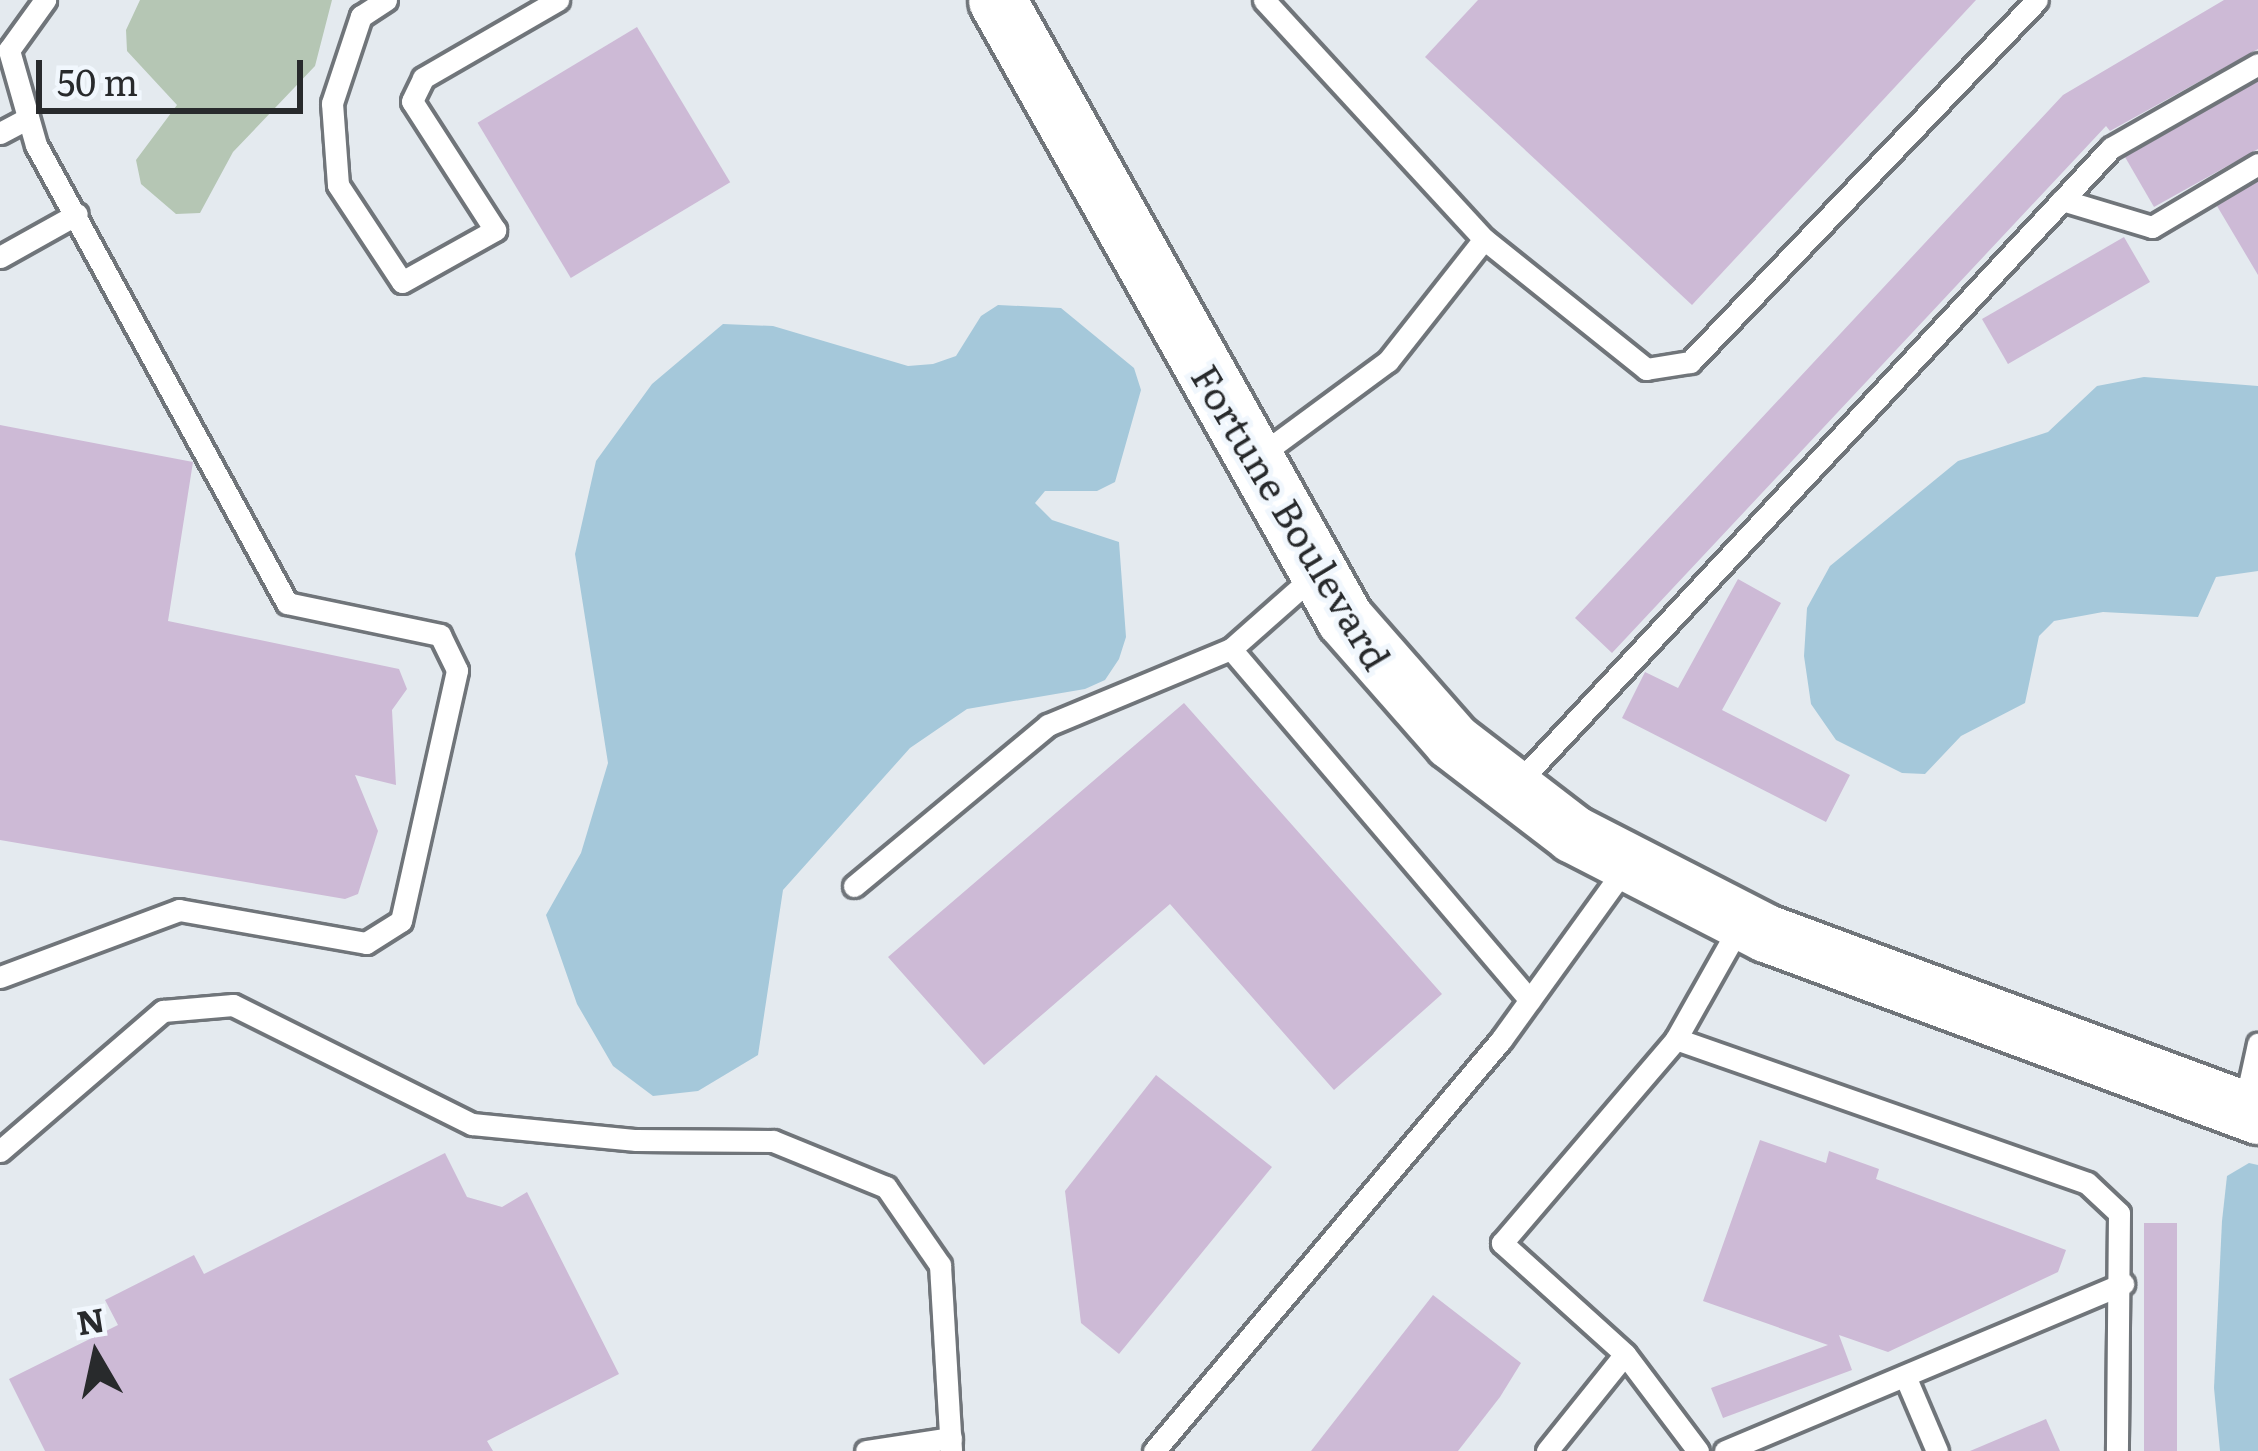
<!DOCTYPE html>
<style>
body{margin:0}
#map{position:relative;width:2258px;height:1451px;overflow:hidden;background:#e4eaef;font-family:Literata,serif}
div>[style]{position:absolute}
.green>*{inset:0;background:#b5c6b4}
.water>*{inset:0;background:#a5c8da}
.building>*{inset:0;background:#cdbad6;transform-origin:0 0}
.roads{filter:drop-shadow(3px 0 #70757a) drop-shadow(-3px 0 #70757a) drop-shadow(0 3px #70757a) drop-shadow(0 -3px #70757a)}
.service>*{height:21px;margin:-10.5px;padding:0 10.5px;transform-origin:10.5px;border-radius:10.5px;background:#fff}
.secondary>*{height:57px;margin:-28.5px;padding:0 28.5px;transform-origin:28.5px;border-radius:28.5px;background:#fff}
span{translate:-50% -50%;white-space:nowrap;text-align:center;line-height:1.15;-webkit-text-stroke:10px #f1f7fd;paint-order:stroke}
.street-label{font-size:39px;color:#282a2c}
.north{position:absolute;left:36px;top:1295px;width:120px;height:120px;-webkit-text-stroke:9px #f1f7fd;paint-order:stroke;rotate:351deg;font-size:33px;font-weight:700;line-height:48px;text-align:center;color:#282a2c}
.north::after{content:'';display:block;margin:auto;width:42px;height:54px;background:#282a2c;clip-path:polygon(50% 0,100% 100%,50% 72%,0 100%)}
.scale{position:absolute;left:36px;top:60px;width:267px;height:54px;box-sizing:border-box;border:6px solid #282a2c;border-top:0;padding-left:15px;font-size:36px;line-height:42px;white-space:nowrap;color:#282a2c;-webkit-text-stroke:9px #f1f7fd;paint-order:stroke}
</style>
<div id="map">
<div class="green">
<div style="clip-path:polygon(140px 0,332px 0,315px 66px,233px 152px,200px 213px,176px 214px,141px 184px,136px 160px,177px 105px,127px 51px,126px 30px)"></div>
</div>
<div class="water">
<div style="clip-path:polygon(998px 305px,1061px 308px,1134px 368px,1141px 390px,1115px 482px,1097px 491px,1045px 491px,1035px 503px,1052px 520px,1119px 542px,1126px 637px,1119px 659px,1105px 680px,1085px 689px,967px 709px,910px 748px,783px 890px,758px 1055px,698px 1091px,653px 1096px,613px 1066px,577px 1004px,546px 915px,581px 853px,608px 763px,575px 554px,596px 461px,652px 384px,723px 324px,773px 326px,908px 366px,933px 364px,956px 356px,981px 316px)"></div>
<div style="clip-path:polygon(2144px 377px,2258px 386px,2258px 571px,2216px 577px,2198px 617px,2103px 612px,2054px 621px,2039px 636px,2025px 703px,1961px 736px,1925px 774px,1902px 773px,1836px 740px,1811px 704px,1804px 656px,1807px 608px,1830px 566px,1958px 461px,2048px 432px,2097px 386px)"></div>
<div style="clip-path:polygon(2249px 1163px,2258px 1165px,2258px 1451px,2220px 1451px,2214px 1388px,2222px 1221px,2227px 1176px)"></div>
</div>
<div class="building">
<div style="clip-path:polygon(1478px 0,1976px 0,1692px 305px,1425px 57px)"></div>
<div style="clip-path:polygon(2224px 0,2258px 0,2258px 49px,2110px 131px,2106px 126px,1612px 653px,1575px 618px,2063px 95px)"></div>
<div style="left:637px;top:27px;width:181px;height:186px;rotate:59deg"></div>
<div style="clip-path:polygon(2258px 81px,2258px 149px,2154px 207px,2125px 157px)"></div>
<div style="clip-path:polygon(2258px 181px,2258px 275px,2217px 206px)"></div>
<div style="left:2124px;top:237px;width:52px;height:164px;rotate:60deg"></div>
<div style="clip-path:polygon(0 425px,193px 462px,168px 621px,399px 669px,407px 689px,392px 710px,396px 785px,355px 775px,378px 831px,358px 894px,345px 899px,0 840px)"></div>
<div style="clip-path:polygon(1738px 579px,1781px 603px,1722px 710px,1850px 775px,1826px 822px,1622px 718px,1645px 672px,1678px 688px)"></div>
<div style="clip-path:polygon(1184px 703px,1442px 994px,1334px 1090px,1170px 904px,984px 1065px,888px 957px)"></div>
<div style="clip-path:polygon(1156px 1075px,1272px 1167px,1119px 1354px,1081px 1323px,1065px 1191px)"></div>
<div style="clip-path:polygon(1760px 1140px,1826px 1163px,1829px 1151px,1879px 1169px,1876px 1179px,2066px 1250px,2058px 1272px,1888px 1352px,1839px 1335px,1852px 1370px,1723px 1418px,1711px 1388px,1828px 1345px,1703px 1301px)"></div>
<div style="clip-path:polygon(445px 1153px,467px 1197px,502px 1207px,527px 1192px,619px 1374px,487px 1441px,493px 1451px,45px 1451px,9px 1379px,118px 1325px,105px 1300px,194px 1255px,204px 1274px)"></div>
<div style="left:2144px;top:1223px;width:33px;height:228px"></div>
<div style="clip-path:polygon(1433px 1295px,1521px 1363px,1500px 1397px,1458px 1451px,1311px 1451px)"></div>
<div style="clip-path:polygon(2046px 1419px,2060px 1451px,1970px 1451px)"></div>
</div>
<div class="roads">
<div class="service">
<div style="left:386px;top:0;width:30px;rotate:147deg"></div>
<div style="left:361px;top:16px;width:92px;rotate:108.4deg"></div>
<div style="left:332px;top:103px;width:82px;rotate:85.8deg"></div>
<div style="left:338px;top:185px;width:116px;rotate:56.6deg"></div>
<div style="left:402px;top:282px;width:107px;rotate:-29.2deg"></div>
<div style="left:495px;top:230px;width:153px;rotate:-122.8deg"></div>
<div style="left:412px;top:101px;width:25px;rotate:-64deg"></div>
<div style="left:423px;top:78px;width:156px;rotate:-30deg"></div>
<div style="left:1264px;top:0;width:325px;rotate:47.4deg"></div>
<div style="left:1484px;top:239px;width:208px;rotate:38.7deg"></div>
<div style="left:1646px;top:369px;width:45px;rotate:-9deg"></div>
<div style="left:1690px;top:362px;width:501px;rotate:-46.21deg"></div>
<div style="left:0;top:133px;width:32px;rotate:-28deg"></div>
<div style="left:2062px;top:200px;width:94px;rotate:16.7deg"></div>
<div style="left:2152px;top:227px;width:123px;rotate:-30.7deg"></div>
<div style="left:0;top:257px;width:88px;rotate:-29.2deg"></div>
<div style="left:1255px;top:459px;width:165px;rotate:-36.4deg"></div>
<div style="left:1388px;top:361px;width:155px;rotate:-51.8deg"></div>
<div style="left:1318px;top:572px;width:116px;rotate:138.5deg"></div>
<div style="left:1231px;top:649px;width:461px;rotate:49.6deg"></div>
<div style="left:1515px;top:786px;width:873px;rotate:-46.95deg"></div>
<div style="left:2111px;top:148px;width:169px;rotate:-29.7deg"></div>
<div style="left:854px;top:886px;width:252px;rotate:-39.7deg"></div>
<div style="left:1048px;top:725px;width:198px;rotate:-22.6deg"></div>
<div style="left:0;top:977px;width:191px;rotate:-20.5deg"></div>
<div style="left:179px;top:910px;width:190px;rotate:10deg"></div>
<div style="left:366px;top:943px;width:41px;rotate:-32.2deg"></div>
<div style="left:401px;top:921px;width:257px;rotate:-77.4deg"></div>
<div style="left:457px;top:670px;width:39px;rotate:-116deg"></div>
<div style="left:440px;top:635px;width:156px;rotate:-168.2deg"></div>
<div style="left:287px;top:603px;width:522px;rotate:-118.72deg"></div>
<div style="left:36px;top:145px;width:99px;rotate:-105.9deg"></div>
<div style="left:9px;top:50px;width:62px;rotate:-54.2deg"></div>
<div style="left:1676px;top:1039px;width:435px;rotate:19.3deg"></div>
<div style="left:2087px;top:1183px;width:44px;rotate:43.2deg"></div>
<div style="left:2119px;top:1213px;width:238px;rotate:90.5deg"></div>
<div style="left:2244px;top:1108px;width:66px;rotate:-77.7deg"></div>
<div style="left:0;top:1151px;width:215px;rotate:-40.7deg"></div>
<div style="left:163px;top:1011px;width:70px;rotate:-4.9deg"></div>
<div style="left:233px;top:1005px;width:267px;rotate:26.5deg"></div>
<div style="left:472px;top:1124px;width:165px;rotate:5.6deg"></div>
<div style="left:636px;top:1140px;width:137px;rotate:0.4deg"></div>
<div style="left:773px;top:1141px;width:122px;rotate:22.2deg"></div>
<div style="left:886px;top:1187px;width:95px;rotate:55.3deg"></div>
<div style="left:940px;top:1265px;width:186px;rotate:86.6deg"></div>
<div style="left:1905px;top:1376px;width:82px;rotate:66.9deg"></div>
<div style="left:866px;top:1451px;width:86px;rotate:-8.7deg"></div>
<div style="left:1154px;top:1451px;width:538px;rotate:-49.83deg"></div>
<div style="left:1501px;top:1040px;width:216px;rotate:-54.2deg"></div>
<div style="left:1547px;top:1451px;width:124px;rotate:-51.2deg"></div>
<div style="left:1698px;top:1451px;width:121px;rotate:-127deg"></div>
<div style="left:1625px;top:1354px;width:166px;rotate:-137.9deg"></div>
<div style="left:1502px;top:1243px;width:268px;rotate:-49.5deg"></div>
<div style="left:1676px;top:1039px;width:134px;rotate:-60.6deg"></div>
<div style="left:1725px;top:1451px;width:432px;rotate:-22.8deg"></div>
</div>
<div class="secondary">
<div style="left:997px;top:0;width:710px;rotate:60.66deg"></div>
<div style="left:1345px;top:619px;width:162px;rotate:48.7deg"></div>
<div style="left:1452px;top:741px;width:153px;rotate:37.5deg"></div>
<div style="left:1573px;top:834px;width:217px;rotate:27.2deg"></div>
<div style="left:1766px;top:933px;width:525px;rotate:20.3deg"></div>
</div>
</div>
<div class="street-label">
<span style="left:1293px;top:516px;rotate:59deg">Fortune Boulevard</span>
</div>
<div class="north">N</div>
<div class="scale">50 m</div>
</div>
